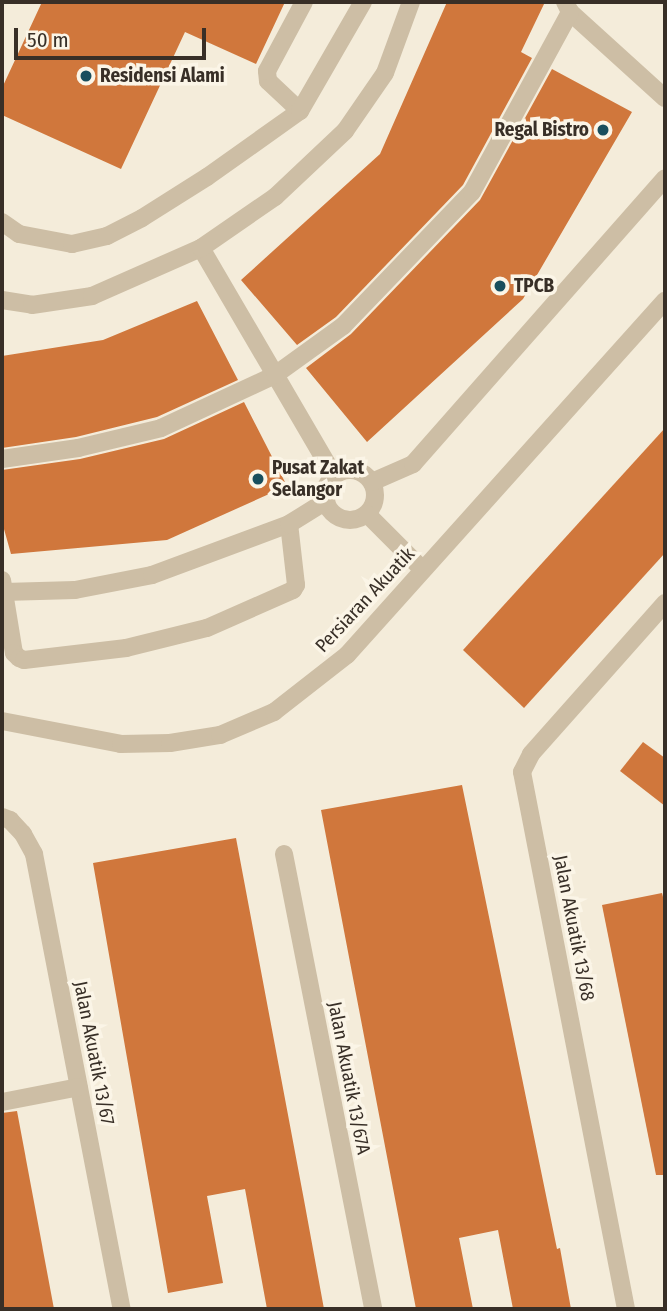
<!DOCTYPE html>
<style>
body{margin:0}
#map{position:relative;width:667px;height:1311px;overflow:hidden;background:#f4ecda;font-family:"Fira Sans Condensed",sans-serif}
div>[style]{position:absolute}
.building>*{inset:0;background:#d0773c}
.minor>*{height:18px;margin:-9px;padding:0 9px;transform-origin:9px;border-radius:9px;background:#cdbea5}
.minor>.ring{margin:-9px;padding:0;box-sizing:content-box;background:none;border:18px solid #cdbea5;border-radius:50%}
.dots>*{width:19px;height:19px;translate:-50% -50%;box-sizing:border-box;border:4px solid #fbf5e7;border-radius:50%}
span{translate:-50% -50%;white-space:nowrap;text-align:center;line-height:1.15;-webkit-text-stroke:7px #fbf5e7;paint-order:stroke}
.poi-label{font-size:19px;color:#382f27;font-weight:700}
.left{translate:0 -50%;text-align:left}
.right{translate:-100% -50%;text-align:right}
.street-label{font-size:19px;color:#382f27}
.frame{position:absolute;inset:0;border:4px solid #382f27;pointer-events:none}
.scale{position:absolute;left:14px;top:28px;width:192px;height:32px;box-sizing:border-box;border:4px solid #382f27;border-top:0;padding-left:9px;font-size:21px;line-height:24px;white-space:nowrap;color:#382f27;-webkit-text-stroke:5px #fbf5e7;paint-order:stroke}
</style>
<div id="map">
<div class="building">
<div style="clip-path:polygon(42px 2px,285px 2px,256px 64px,185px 32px,121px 169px,2px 115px,2px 88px)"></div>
<div style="clip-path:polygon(447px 2px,545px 2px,521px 52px,532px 58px,463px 185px,336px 317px,297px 345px,241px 280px,380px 154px)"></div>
<div style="clip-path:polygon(552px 69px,632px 112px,523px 299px,367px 442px,306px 368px,351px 334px,480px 200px)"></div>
<div style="clip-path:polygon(197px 301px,238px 380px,157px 417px,76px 437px,2px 448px,2px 356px,103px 340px)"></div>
<div style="clip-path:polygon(244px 402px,287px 486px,167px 540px,11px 554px,2px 522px,2px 470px,80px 459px,164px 439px)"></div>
<div style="clip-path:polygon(665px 428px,665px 553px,524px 708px,463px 650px)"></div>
<div style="clip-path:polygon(643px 742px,665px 758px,665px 806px,620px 771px)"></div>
<div style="clip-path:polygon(462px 785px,557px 1249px,560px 1248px,571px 1309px,513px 1309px,498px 1230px,459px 1238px,473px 1309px,416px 1309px,321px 810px)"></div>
<div style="clip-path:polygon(236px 838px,304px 1200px,324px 1309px,267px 1309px,245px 1189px,207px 1196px,223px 1283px,168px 1293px,93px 863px)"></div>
<div style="clip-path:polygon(662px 893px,665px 905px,665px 1175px,656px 1175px,602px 905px)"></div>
<div style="clip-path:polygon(17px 1111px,54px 1309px,2px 1309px,2px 1113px)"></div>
</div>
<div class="minor">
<div style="left:565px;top:2px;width:11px;rotate:63deg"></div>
<div style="left:570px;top:12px;width:128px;rotate:42.2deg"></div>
<div style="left:300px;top:111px;width:44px;rotate:-136.8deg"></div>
<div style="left:268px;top:81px;width:10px;rotate:-96deg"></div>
<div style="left:267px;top:71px;width:78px;rotate:-61.8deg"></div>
<div style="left:2px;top:222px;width:21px;rotate:35deg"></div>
<div style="left:19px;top:234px;width:54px;rotate:10.7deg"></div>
<div style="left:72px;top:244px;width:36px;rotate:-13deg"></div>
<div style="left:107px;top:236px;width:39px;rotate:-27deg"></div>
<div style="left:142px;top:218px;width:77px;rotate:-32.2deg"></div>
<div style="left:207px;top:177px;width:114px;rotate:-35.4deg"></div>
<div style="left:300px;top:111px;width:126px;rotate:-60deg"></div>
<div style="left:201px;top:248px;width:264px;rotate:59.7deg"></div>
<div style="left:2px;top:300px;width:30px;rotate:9deg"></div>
<div style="left:32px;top:305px;width:61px;rotate:-8.5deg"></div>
<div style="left:92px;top:296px;width:119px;rotate:-23.8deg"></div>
<div style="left:201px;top:248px;width:90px;rotate:-34.6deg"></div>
<div style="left:275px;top:197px;width:96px;rotate:-43.3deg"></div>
<div style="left:345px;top:131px;width:70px;rotate:-55.4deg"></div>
<div style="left:385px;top:73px;width:76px;rotate:-69.9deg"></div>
<div style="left:2px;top:459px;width:77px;rotate:-8.2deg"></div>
<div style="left:78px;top:448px;width:85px;rotate:-13.5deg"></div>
<div style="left:161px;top:428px;width:126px;rotate:-24.9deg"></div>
<div style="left:275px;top:375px;width:84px;rotate:-35.8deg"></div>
<div style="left:343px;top:326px;width:186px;rotate:-46.1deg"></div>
<div style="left:472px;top:192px;width:205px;rotate:-61.4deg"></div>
<div class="ring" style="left:325px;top:470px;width:32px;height:32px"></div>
<div style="left:372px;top:482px;width:45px;rotate:-23.7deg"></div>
<div style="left:413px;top:464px;width:381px;rotate:-48.6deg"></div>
<div style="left:367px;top:514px;width:79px;rotate:45deg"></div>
<div style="left:2px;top:580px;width:74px;rotate:80.7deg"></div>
<div style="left:14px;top:653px;width:7px;rotate:45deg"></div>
<div style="left:19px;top:658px;width:5px;rotate:22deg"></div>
<div style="left:24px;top:660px;width:103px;rotate:-6.7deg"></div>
<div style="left:126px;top:648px;width:83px;rotate:-13.9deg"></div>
<div style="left:207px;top:628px;width:94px;rotate:-23.8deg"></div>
<div style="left:293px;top:590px;width:6px;rotate:-59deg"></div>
<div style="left:296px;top:585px;width:61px;rotate:-96.5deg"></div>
<div style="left:4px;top:592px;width:71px;rotate:-1.6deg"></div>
<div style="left:75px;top:590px;width:78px;rotate:-11deg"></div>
<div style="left:152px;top:575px;width:146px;rotate:-20.4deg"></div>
<div style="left:289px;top:524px;width:44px;rotate:-31.9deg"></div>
<div style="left:2px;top:721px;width:121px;rotate:10.9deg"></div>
<div style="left:121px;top:744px;width:49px;rotate:-1.2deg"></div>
<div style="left:170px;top:743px;width:51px;rotate:-9.1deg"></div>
<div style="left:220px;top:735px;width:59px;rotate:-23.1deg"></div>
<div style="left:274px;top:712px;width:93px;rotate:-38deg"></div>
<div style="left:347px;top:655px;width:476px;rotate:-48.1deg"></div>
<div style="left:2px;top:817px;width:9px;rotate:21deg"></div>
<div style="left:10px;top:820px;width:19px;rotate:47deg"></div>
<div style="left:23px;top:834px;width:23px;rotate:61deg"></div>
<div style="left:34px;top:854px;width:463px;rotate:79.1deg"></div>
<div style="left:284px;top:854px;width:464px;rotate:78.9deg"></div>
<div style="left:2px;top:1102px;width:78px;rotate:-11deg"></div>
<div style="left:626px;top:1309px;width:547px;rotate:-100.96deg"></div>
<div style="left:522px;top:772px;width:20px;rotate:-63deg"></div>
<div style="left:531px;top:754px;width:202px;rotate:-48.4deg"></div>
</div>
<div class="dots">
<div style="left:86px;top:76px;background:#194e5d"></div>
<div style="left:603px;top:130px;background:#194e5d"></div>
<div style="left:500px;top:286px;background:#194e5d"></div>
<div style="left:258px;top:479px;background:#194e5d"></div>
</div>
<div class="poi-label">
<span class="left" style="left:100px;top:76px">Residensi Alami</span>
<span class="right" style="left:589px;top:130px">Regal Bistro</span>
<span class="left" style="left:514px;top:286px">TPCB</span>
<span class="left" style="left:272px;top:479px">Pusat Zakat<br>Selangor</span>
</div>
<div class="street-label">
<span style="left:365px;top:600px;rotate:-47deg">Persiaran Akuatik</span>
<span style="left:574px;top:928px;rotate:79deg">Jalan Akuatik 13/68</span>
<span style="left:94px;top:1053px;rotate:79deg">Jalan Akuatik 13/67</span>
<span style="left:349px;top:1078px;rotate:79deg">Jalan Akuatik 13/67A</span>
</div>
<div class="frame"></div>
<div class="scale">50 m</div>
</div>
